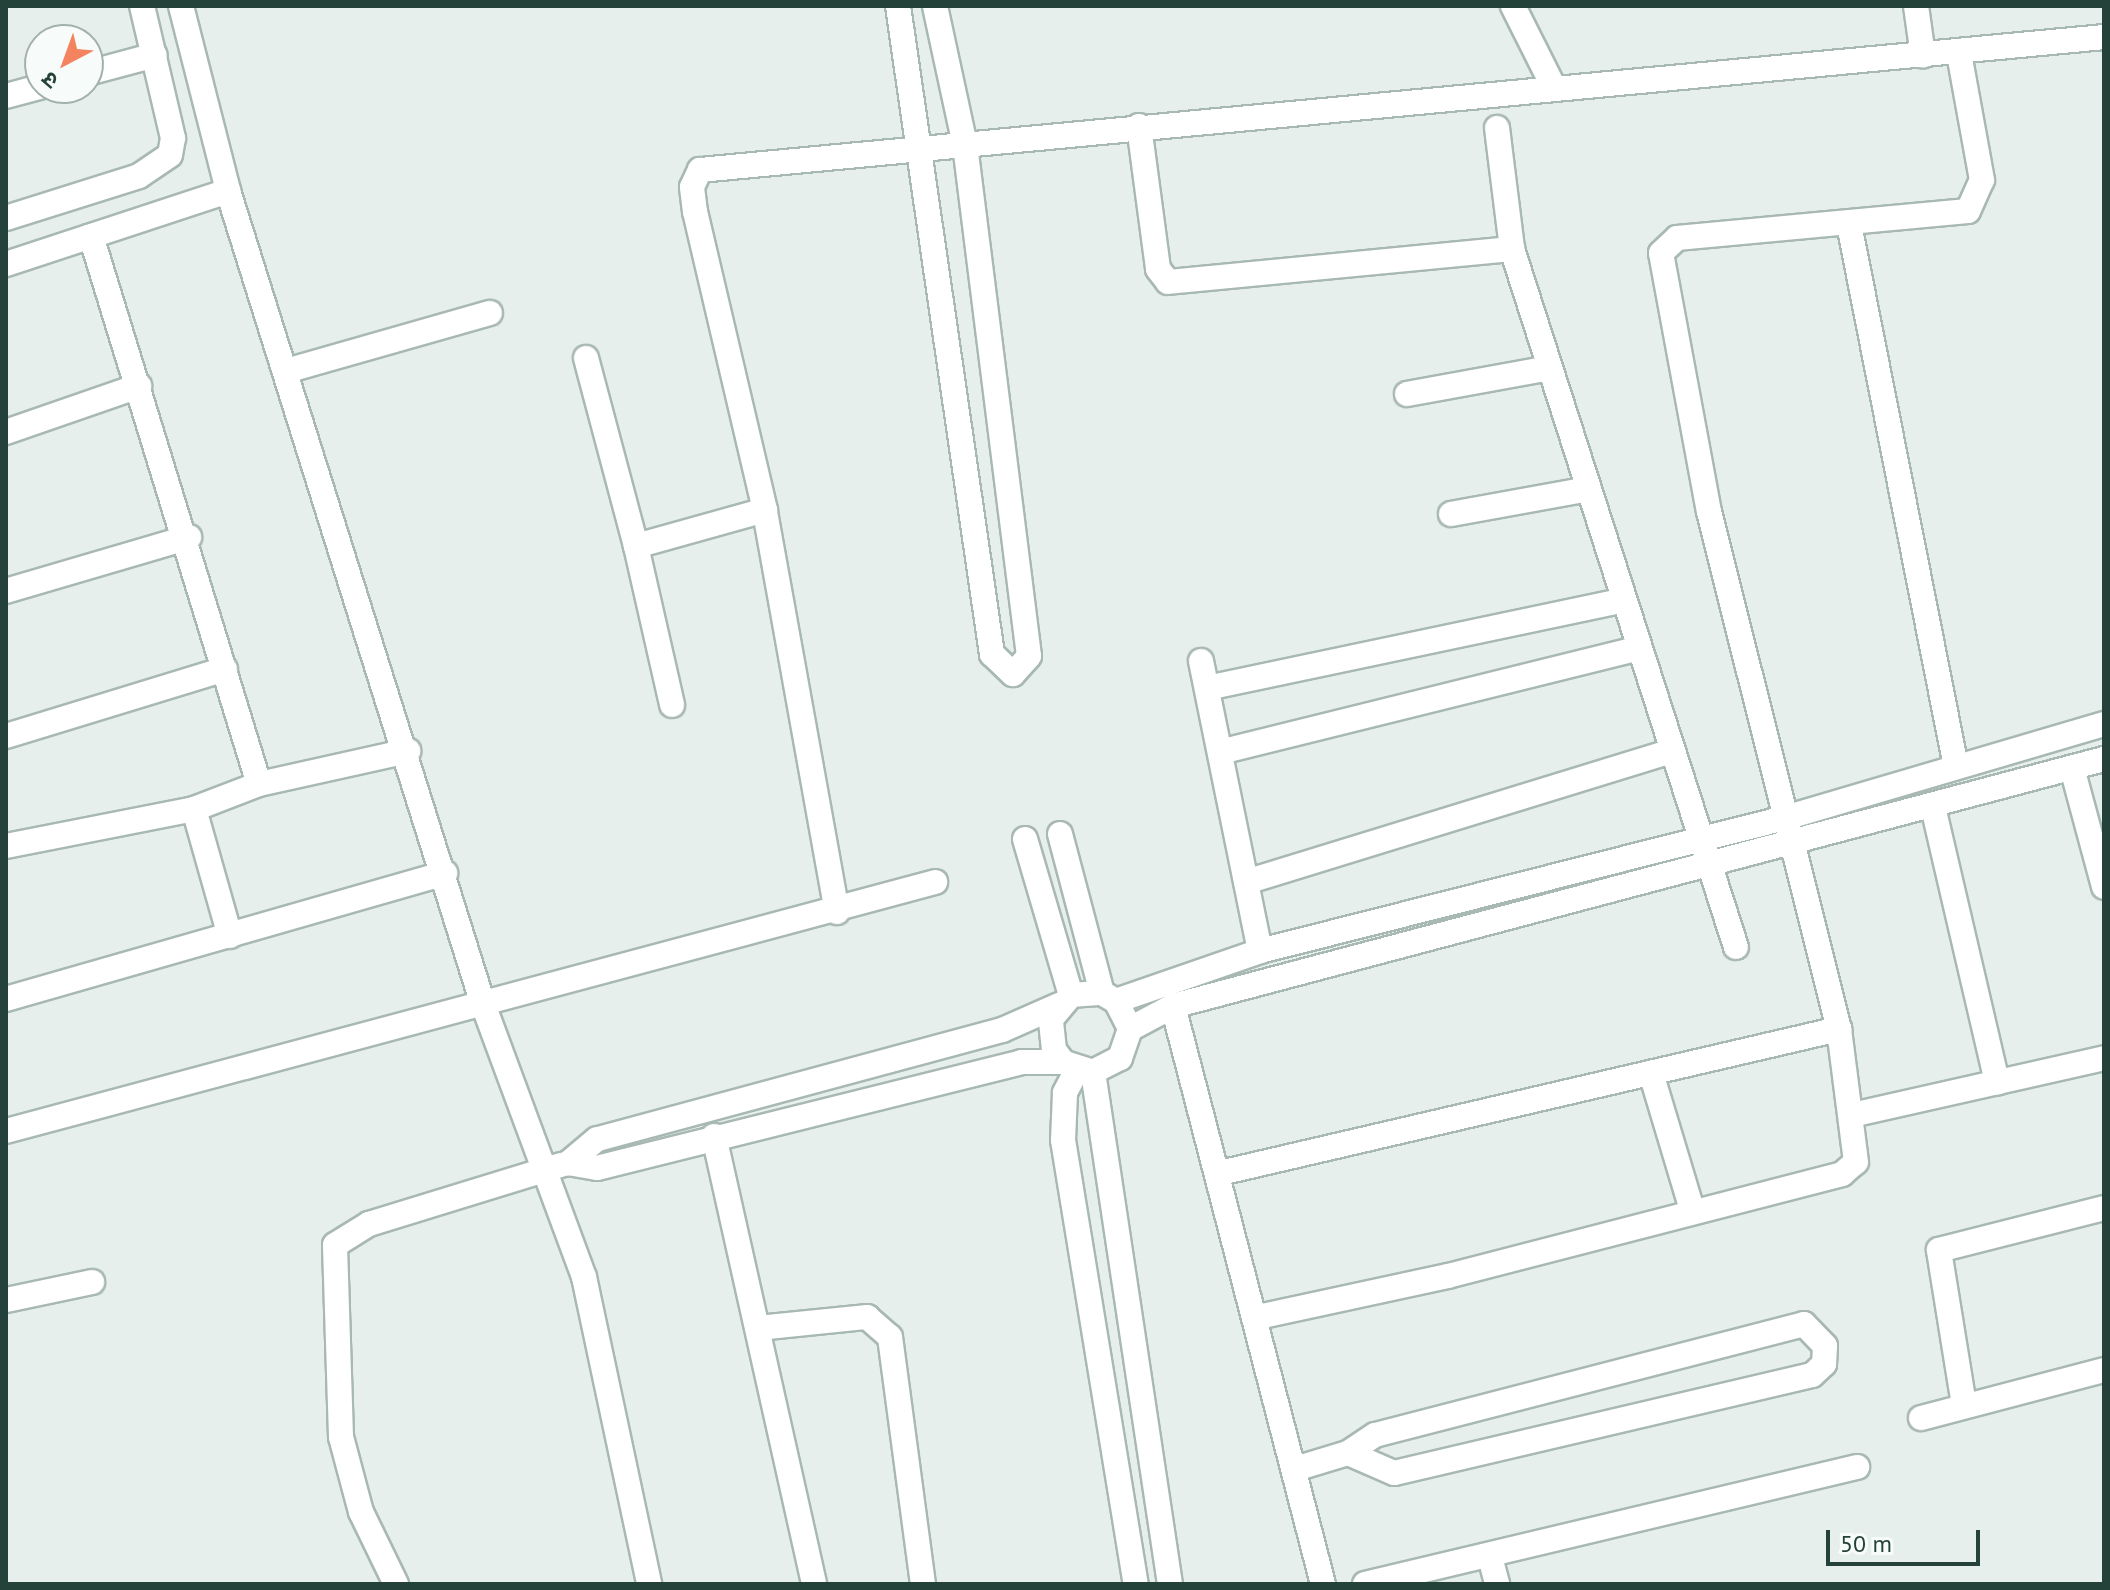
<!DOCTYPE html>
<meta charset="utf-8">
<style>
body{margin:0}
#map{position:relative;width:2110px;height:1590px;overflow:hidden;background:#e6efeb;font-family:"PT Sans","Noto Sans Devanagari",sans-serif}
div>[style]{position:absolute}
.roads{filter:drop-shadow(2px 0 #a8b8b2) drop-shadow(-2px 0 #a8b8b2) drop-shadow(0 2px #a8b8b2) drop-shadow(0 -2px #a8b8b2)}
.minor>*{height:24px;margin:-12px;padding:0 12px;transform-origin:12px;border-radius:12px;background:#fff}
span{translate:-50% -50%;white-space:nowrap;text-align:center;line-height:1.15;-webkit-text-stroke:8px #f7fbf9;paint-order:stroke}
.frame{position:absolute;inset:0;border:8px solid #24423a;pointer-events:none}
.north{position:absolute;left:24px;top:24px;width:80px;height:80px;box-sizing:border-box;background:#f7fbf9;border:2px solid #a3b1ad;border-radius:50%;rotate:221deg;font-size:22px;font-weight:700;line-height:32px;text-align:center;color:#24423a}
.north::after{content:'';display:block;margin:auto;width:28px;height:36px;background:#f4845f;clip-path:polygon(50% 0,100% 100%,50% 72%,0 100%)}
.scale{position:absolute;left:1826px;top:1530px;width:154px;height:36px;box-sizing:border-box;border:4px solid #24423a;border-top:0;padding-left:10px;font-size:24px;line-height:28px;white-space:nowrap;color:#24423a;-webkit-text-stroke:6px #f7fbf9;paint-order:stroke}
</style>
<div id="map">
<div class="roads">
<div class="minor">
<div style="left:181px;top:6px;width:191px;rotate:75.7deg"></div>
<div style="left:228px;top:191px;width:852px;rotate:72.59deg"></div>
<div style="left:483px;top:1004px;width:291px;rotate:69.7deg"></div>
<div style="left:584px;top:1277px;width:314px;rotate:78deg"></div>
<div style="left:898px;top:6px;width:655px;rotate:81.75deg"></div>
<div style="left:992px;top:654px;width:29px;rotate:44deg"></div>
<div style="left:1013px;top:674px;width:24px;rotate:-48deg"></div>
<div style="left:1029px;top:656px;width:515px;rotate:-97.14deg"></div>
<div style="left:965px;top:145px;width:142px;rotate:-102.2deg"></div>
<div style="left:1513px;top:6px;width:92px;rotate:63.4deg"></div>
<div style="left:1916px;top:6px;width:50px;rotate:82deg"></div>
<div style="left:88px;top:73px;width:69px;rotate:-15deg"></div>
<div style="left:6px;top:96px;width:35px;rotate:-15deg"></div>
<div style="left:1139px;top:126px;width:144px;rotate:82.4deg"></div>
<div style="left:1158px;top:269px;width:16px;rotate:52deg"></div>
<div style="left:1168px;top:282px;width:346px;rotate:-5.5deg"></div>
<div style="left:1497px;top:128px;width:122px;rotate:82.9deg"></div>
<div style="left:1512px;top:249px;width:733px;rotate:72.21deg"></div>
<div style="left:6px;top:218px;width:139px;rotate:-17.5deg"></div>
<div style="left:139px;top:176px;width:37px;rotate:-34deg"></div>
<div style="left:170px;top:155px;width:17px;rotate:-80deg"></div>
<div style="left:173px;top:138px;width:136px;rotate:-103.2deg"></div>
<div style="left:1849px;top:224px;width:553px;rotate:78.85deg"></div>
<div style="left:91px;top:236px;width:573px;rotate:72.96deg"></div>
<div style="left:6px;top:264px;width:234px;rotate:-18.2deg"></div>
<div style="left:586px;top:358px;width:195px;rotate:75.1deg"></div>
<div style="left:636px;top:546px;width:134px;rotate:-15.6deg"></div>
<div style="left:286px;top:371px;width:212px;rotate:-15.9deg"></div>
<div style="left:1407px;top:394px;width:145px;rotate:-10.3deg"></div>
<div style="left:6px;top:432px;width:141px;rotate:-19.1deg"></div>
<div style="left:1451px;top:514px;width:140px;rotate:-10.3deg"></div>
<div style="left:636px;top:546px;width:163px;rotate:77.2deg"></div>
<div style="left:6px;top:591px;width:191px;rotate:-16.4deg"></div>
<div style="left:1201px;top:661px;width:296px;rotate:78.5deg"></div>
<div style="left:1207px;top:688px;width:426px;rotate:-11.9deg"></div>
<div style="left:6px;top:736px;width:229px;rotate:-17deg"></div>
<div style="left:1220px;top:752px;width:432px;rotate:-13.9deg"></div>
<div style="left:2072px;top:768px;width:123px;rotate:74.9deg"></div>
<div style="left:1933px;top:807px;width:283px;rotate:76.9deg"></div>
<div style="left:194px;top:809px;width:132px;rotate:74.2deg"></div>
<div style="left:1060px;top:834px;width:164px;rotate:75.2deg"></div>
<div style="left:1025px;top:839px;width:163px;rotate:73.6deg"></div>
<div style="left:6px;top:846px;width:192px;rotate:-11.1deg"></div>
<div style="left:194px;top:809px;width:70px;rotate:-21deg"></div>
<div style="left:259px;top:784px;width:153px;rotate:-12.5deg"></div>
<div style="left:1246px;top:882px;width:445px;rotate:-17.1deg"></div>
<div style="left:837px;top:912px;width:408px;rotate:-100.2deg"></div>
<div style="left:765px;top:510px;width:306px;rotate:-103.2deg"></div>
<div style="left:695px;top:212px;width:25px;rotate:-97deg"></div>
<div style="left:692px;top:187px;width:19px;rotate:-65deg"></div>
<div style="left:700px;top:170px;width:1410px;rotate:-5.41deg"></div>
<div style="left:6px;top:999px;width:457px;rotate:-16deg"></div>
<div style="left:1116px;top:1001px;width:31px;rotate:63deg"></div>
<div style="left:1130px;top:1029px;width:31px;rotate:109deg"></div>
<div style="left:1120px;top:1058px;width:30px;rotate:153deg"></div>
<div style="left:1093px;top:1072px;width:32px;rotate:-162deg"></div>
<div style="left:1063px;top:1062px;width:15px;rotate:-127deg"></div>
<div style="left:1054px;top:1050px;width:31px;rotate:-96deg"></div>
<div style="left:1051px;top:1019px;width:31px;rotate:-50deg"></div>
<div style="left:1071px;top:995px;width:31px;rotate:-4deg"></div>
<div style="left:1102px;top:993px;width:16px;rotate:30deg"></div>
<div style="left:1116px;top:1001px;width:152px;rotate:-19.1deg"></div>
<div style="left:1260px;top:951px;width:537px;rotate:-14.22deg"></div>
<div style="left:1781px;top:819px;width:337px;rotate:-16.4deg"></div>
<div style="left:1059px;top:1005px;width:62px;rotate:156.3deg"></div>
<div style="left:1002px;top:1030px;width:419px;rotate:164.9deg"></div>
<div style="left:597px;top:1139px;width:38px;rotate:140deg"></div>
<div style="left:568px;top:1163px;width:29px;rotate:10deg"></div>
<div style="left:597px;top:1168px;width:437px;rotate:-14deg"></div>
<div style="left:1021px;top:1062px;width:42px"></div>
<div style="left:1173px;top:1006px;width:597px;rotate:75.45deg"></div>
<div style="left:1130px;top:1029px;width:49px;rotate:-28.1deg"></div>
<div style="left:1173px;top:1006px;width:963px;rotate:-14.86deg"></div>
<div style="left:1077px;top:1070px;width:26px;rotate:118deg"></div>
<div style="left:1065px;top:1093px;width:47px;rotate:92.4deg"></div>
<div style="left:1063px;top:1140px;width:450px;rotate:80.7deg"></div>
<div style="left:1093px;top:1072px;width:518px;rotate:81.45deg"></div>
<div style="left:1651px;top:1073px;width:143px;rotate:73.3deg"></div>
<div style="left:1852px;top:1115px;width:258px;rotate:-12.7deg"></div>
<div style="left:6px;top:1131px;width:962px;rotate:-15deg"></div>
<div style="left:714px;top:1136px;width:459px;rotate:77.4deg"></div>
<div style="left:1220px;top:1173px;width:636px;rotate:-13.1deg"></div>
<div style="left:6px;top:1300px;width:88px;rotate:-11.8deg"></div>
<div style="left:1258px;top:1317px;width:194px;rotate:-12.2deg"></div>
<div style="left:1448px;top:1276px;width:407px;rotate:-14.5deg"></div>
<div style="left:1842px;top:1174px;width:18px;rotate:-41deg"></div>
<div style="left:1856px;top:1162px;width:134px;rotate:-97.3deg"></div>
<div style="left:1839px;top:1029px;width:533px;rotate:-104.11deg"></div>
<div style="left:1709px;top:512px;width:263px;rotate:-100.5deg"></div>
<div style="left:1661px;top:253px;width:22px;rotate:-43deg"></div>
<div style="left:1677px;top:238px;width:292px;rotate:-5.3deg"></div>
<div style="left:1968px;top:211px;width:34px;rotate:-66deg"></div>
<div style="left:1982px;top:180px;width:128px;rotate:-100.3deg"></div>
<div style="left:758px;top:1328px;width:110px;rotate:-5.8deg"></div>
<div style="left:867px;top:1317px;width:30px;rotate:41deg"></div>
<div style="left:890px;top:1337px;width:249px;rotate:82.4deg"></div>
<div style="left:1964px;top:1405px;width:157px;rotate:-99.2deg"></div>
<div style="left:1939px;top:1250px;width:170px;rotate:-14.3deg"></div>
<div style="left:1921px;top:1418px;width:189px;rotate:-14.7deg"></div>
<div style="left:1295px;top:1469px;width:55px;rotate:-16.8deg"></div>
<div style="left:1348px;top:1453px;width:32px;rotate:-34deg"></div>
<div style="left:1375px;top:1435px;width:443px;rotate:-14.5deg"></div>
<div style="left:1804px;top:1324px;width:30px;rotate:46deg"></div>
<div style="left:1825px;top:1346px;width:18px;rotate:93deg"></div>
<div style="left:1824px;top:1364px;width:16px;rotate:137deg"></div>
<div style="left:1812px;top:1375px;width:429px;rotate:166.8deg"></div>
<div style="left:1394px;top:1473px;width:50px;rotate:-156.5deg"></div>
<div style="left:1490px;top:1557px;width:28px;rotate:75deg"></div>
<div style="left:396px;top:1584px;width:80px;rotate:-115.9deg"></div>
<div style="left:361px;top:1512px;width:78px;rotate:-104.9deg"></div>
<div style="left:341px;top:1437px;width:192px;rotate:-91.8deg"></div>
<div style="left:335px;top:1245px;width:40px;rotate:-32deg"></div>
<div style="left:369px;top:1224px;width:201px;rotate:-17.1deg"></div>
<div style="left:1365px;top:1584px;width:506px;rotate:-13.38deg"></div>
</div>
</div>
<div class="frame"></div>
<div class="north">उ</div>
<div class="scale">50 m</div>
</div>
